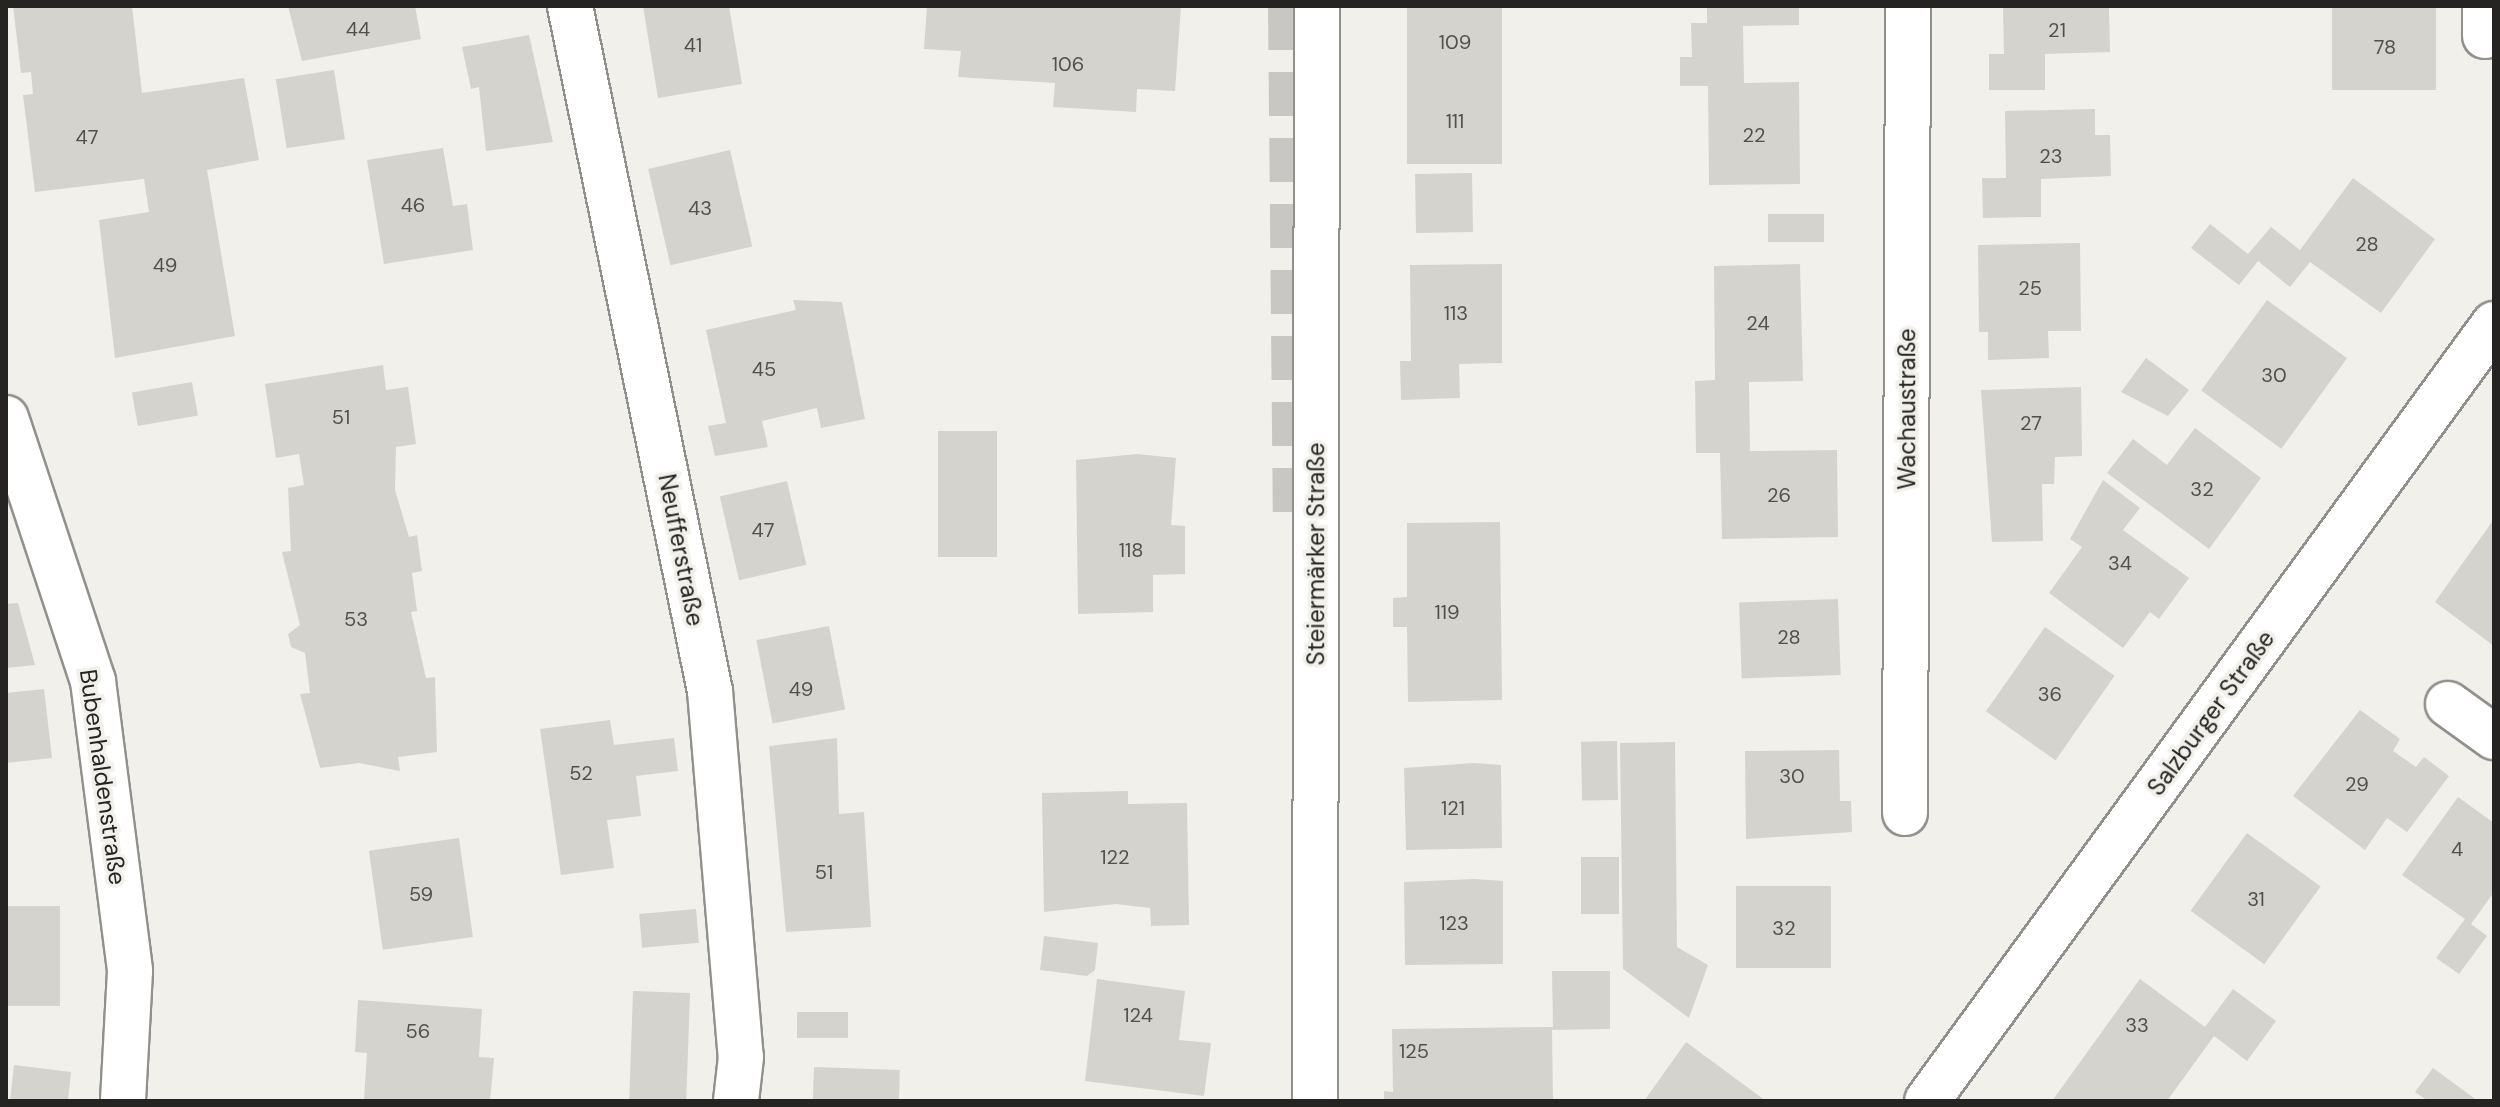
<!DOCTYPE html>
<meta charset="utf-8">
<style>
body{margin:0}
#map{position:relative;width:2500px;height:1107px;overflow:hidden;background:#f2f0eb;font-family:"DM Sans",sans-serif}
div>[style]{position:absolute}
.building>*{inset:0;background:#d5d3ce;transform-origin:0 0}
.major-tunnel>*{height:44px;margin-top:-22px;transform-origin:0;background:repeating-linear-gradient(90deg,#c9c7c3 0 44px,transparent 0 66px)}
.roads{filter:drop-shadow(2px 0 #92908c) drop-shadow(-2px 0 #92908c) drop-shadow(0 2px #92908c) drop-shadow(0 -2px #92908c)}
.minor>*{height:44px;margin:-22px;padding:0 22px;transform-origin:22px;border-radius:22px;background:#fff}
span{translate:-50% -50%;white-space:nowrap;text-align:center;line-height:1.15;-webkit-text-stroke:7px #f2f0eb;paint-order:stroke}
.number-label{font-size:20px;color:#51504d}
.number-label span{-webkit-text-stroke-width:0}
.street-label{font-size:24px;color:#252422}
.frame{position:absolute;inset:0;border:8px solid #252422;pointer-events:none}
</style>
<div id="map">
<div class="building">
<div style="clip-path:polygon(13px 6px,132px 6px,142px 93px,244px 78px,259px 160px,207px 170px,235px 336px,115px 358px,99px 220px,149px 212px,144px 179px,35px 192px,23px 95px,33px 94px,31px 72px,21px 73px)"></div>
<div style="clip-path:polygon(288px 6px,415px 6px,421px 39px,302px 61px)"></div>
<div style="clip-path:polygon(643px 6px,729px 6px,742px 84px,658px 98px)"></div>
<div style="clip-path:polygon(927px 6px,1181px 6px,1175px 91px,1137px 89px,1136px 112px,1053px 107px,1055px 83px,958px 77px,961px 51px,924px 49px)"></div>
<div style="left:1407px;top:6px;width:95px;height:158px"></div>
<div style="clip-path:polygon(1707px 6px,1799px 6px,1799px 25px,1743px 26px,1744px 83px,1799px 82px,1800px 184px,1709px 185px,1708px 86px,1680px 86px,1680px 57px,1692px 57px,1691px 23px,1707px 23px)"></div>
<div style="clip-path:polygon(2003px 6px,2109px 8px,2110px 52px,2045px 54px,2045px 90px,1989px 90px,1989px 54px,2004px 54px)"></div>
<div style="left:2332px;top:6px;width:104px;height:84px"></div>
<div style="clip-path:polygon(529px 35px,553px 142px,486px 151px,479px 87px,471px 89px,462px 47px)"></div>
<div style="left:334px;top:70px;width:70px;height:59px;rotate:81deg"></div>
<div style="clip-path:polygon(2095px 109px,2095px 135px,2110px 135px,2111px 176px,2041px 179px,2041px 217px,1983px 218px,1982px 178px,2006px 178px,2005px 111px)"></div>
<div style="clip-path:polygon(443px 148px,453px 206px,467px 204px,473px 250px,384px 264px,367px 160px)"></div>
<div style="left:730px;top:150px;width:99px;height:84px;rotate:77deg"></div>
<div style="left:1472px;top:173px;width:59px;height:57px;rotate:89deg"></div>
<div style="clip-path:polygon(2353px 178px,2435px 239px,2381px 313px,2310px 262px,2290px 287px,2258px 261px,2239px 285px,2191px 248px,2210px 224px,2248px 254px,2271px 227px,2300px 250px)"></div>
<div style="left:1824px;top:214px;width:28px;height:56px;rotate:90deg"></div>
<div style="clip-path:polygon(2080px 243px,2081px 331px,2048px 331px,2049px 358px,1988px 360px,1988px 332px,1979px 332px,1978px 245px)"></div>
<div style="clip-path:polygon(1502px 264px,1502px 363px,1459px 364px,1460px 398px,1401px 400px,1400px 361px,1411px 361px,1410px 265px)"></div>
<div style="clip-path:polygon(1800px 264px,1803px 381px,1749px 382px,1750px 451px,1837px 450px,1838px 537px,1722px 539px,1720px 453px,1696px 453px,1695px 381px,1715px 380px,1714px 266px)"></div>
<div style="clip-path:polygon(793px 300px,842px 302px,865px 419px,821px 428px,817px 408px,762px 421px,768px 447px,715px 456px,708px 426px,726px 423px,706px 330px,796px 310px)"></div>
<div style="left:2267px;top:300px;width:99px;height:112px;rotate:36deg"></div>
<div style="clip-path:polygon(2146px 358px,2189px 390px,2168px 416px,2121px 392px)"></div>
<div style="clip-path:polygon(383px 365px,386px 390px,408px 387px,416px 444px,396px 447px,395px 490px,409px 537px,417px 535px,422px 571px,412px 573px,417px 611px,411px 612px,426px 678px,435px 677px,437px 752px,398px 757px,400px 771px,359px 763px,320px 768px,300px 694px,310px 693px,305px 653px,291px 647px,288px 634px,300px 625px,282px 552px,291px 551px,288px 488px,304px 485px,299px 454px,276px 458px,265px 384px)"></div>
<div style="left:192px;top:382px;width:34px;height:61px;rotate:80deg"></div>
<div style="clip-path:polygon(2081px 387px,2082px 456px,2055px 457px,2054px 484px,2042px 484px,2043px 541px,1992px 542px,1981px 390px)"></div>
<div style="clip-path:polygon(2195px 428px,2261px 478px,2209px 549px,2107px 473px,2133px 439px,2167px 465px)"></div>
<div style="left:938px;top:431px;width:59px;height:126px"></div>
<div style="clip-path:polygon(1137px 454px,1176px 458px,1171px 525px,1185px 526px,1185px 574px,1153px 575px,1153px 612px,1078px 614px,1076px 460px)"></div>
<div style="clip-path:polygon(2103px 480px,2140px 508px,2123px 530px,2189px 578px,2159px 619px,2150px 612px,2123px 648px,2049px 593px,2082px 547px,2070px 539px)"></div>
<div style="left:787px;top:481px;width:86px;height:69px;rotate:77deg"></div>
<div style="clip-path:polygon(2494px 519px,2494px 646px,2435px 602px)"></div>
<div style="clip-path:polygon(1500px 522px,1502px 700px,1408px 702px,1407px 627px,1393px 627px,1393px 598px,1407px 597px,1407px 523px)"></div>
<div style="left:1838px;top:599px;width:76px;height:99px;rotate:88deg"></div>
<div style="clip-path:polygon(18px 603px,35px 665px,6px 668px,6px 604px)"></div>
<div style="left:829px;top:626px;width:85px;height:74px;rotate:79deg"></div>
<div style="left:2045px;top:627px;width:85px;height:103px;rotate:35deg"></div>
<div style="clip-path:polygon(44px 689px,52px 758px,6px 763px,6px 693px)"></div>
<div style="clip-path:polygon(2360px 710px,2400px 739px,2393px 751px,2416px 767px,2424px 757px,2449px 776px,2407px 832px,2387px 818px,2365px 850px,2293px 796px)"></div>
<div style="clip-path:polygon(610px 720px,614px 745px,674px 738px,678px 771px,636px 776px,641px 816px,607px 820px,614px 868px,561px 875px,540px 729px)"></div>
<div style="clip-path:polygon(837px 738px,839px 814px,864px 812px,871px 927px,786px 932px,769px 746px)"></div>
<div style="left:1617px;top:741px;width:59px;height:36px;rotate:89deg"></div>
<div style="clip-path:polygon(1675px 742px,1677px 947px,1708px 965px,1689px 1018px,1623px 969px,1620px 743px)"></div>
<div style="clip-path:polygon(1839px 750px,1840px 801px,1851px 801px,1852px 832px,1746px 839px,1745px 751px)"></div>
<div style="clip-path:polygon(1474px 763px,1501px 765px,1502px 848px,1406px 850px,1404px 768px)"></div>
<div style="clip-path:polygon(1128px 791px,1128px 804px,1187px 803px,1189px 925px,1151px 926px,1150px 908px,1116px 904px,1044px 912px,1042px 793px)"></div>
<div style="clip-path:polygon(2458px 797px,2494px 823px,2494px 892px,2471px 924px,2487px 936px,2459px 974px,2436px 958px,2465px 919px,2402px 875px)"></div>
<div style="left:2247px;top:833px;width:91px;height:96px;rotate:36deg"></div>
<div style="left:459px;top:838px;width:100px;height:91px;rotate:82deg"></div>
<div style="left:1619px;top:857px;width:57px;height:38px;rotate:90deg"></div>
<div style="clip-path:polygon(1475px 879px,1503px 881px,1503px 964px,1405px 965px,1404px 882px)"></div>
<div style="left:1831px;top:886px;width:82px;height:95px;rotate:90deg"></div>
<div style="left:6px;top:906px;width:54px;height:100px"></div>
<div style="left:696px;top:909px;width:34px;height:57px;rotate:85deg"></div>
<div style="clip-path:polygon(1044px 936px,1098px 943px,1095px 970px,1087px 976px,1040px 970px)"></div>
<div style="clip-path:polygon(1552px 971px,1610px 971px,1610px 1029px,1552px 1030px,1553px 1101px,1384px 1101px,1384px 1091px,1393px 1092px,1392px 1029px,1553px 1027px)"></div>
<div style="clip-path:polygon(1097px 979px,1185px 991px,1179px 1040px,1211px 1043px,1204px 1096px,1085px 1081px)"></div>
<div style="clip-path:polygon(2140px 979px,2205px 1027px,2233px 989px,2276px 1021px,2247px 1061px,2214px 1036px,2167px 1101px,2052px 1101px)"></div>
<div style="left:690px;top:993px;width:108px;height:57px;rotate:92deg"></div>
<div style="clip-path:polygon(358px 1000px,482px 1009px,479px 1057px,494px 1058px,490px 1101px,364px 1100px,367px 1053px,355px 1052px)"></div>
<div style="left:848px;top:1012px;width:26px;height:51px;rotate:90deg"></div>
<div style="clip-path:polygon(1686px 1042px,1766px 1101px,1644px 1101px)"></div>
<div style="clip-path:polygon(14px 1065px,71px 1072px,68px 1101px,10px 1101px)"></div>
<div style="left:814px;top:1067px;width:86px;height:34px;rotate:2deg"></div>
<div style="clip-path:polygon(2433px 1068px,2478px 1101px,2428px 1101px,2415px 1092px)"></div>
</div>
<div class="major-tunnel">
<div style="left:1290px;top:6px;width:526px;rotate:89.46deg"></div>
</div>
<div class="roads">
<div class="minor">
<div style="left:570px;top:6px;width:699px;rotate:78.45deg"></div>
<div style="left:710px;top:691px;width:367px;rotate:85.2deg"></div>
<div style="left:741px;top:1057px;width:44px;rotate:96.5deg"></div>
<div style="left:2485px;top:6px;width:30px;rotate:90deg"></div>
<div style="left:6px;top:418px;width:277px;rotate:71.7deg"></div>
<div style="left:93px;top:681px;width:292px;rotate:82.7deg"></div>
<div style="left:130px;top:971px;width:130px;rotate:93.1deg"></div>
<div style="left:2448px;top:704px;width:57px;rotate:35.7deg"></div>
<div style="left:1905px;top:813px;width:807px;rotate:-89.79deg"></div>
<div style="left:1315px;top:1101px;width:1095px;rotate:-89.9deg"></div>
<div style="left:1927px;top:1101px;width:962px;rotate:-53.88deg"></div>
</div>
</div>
<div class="number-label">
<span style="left:358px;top:29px">44</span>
<span style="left:2057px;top:30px">21</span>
<span style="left:1455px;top:42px">109</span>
<span style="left:693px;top:45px">41</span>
<span style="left:2385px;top:47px">78</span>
<span style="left:1068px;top:64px">106</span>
<span style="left:1455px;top:121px">111</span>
<span style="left:1754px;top:135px">22</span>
<span style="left:87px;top:137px">47</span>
<span style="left:2051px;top:156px">23</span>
<span style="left:413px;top:205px">46</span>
<span style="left:700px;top:208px">43</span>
<span style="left:2367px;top:244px">28</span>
<span style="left:165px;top:265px">49</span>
<span style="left:2030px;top:288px">25</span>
<span style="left:1456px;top:313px">113</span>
<span style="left:1758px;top:323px">24</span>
<span style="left:764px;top:369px">45</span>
<span style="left:2274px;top:375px">30</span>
<span style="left:341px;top:417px">51</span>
<span style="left:2031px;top:423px">27</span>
<span style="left:2202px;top:489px">32</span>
<span style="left:1779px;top:495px">26</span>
<span style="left:763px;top:530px">47</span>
<span style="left:1131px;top:550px">118</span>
<span style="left:2120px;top:563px">34</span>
<span style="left:1447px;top:612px">119</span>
<span style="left:356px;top:619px">53</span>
<span style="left:1789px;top:637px">28</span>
<span style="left:801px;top:689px">49</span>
<span style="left:2050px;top:694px">36</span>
<span style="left:581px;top:773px">52</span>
<span style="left:1792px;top:776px">30</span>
<span style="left:2357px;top:784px">29</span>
<span style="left:1453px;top:808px">121</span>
<span style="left:2457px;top:849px">4</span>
<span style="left:1115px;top:857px">122</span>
<span style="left:824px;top:872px">51</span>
<span style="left:421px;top:894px">59</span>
<span style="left:2256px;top:899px">31</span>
<span style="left:1454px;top:923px">123</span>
<span style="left:1784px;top:928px">32</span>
<span style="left:1138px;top:1015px">124</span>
<span style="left:2137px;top:1025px">33</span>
<span style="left:418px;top:1031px">56</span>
<span style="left:1414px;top:1051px">125</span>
</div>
<div class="street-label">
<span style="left:1907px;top:409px;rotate:-90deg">Wachaustraße</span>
<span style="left:681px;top:550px;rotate:79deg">Neufferstraße</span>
<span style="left:1316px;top:554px;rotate:-90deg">Steiermärker Straße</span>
<span style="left:2211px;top:713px;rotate:-54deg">Salzburger Straße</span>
<span style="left:103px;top:777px;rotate:82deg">Bubenhaldenstraße</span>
</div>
<div class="frame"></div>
</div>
